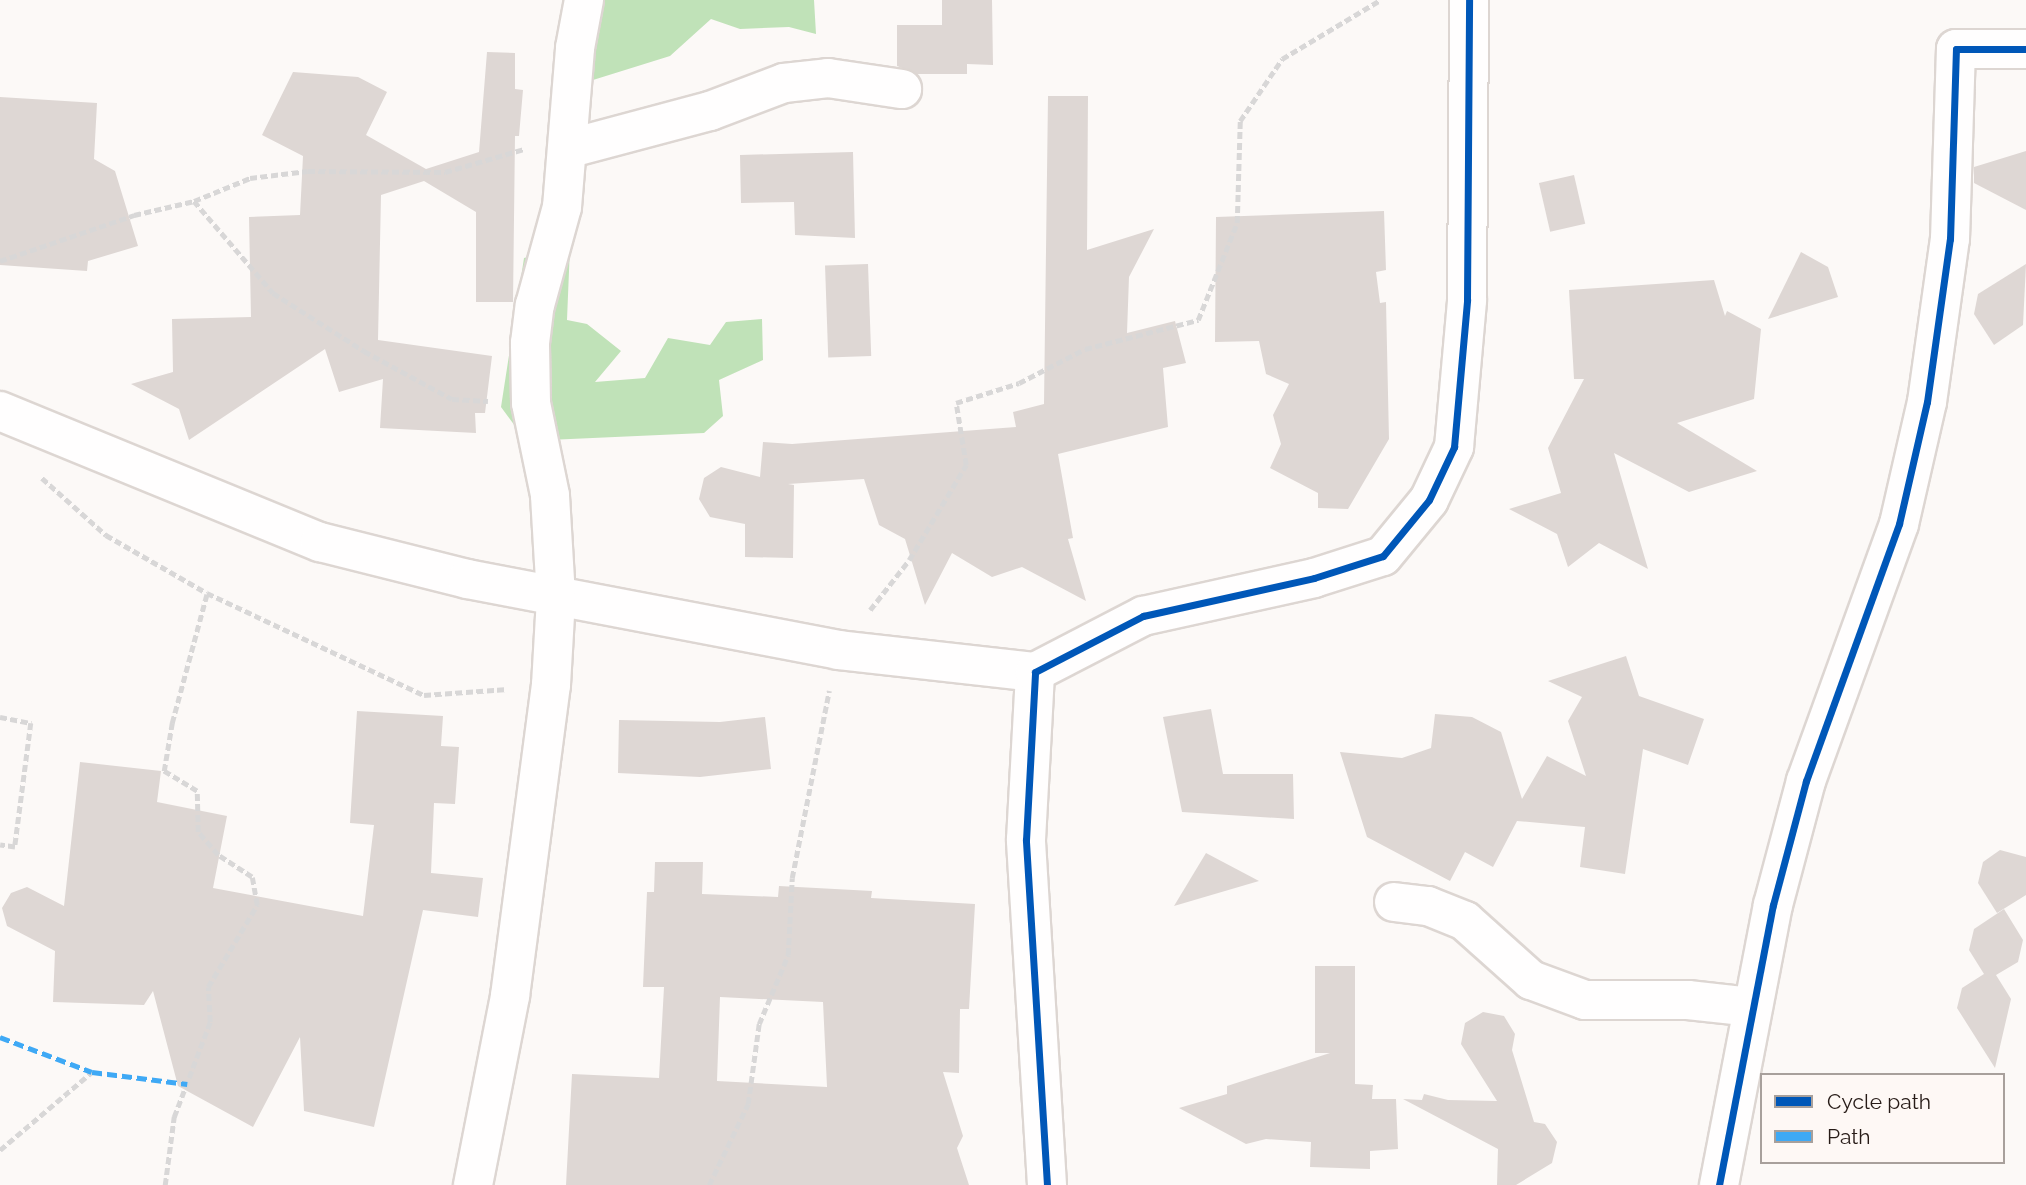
<!DOCTYPE html>
<style>
body{margin:0}
#map{position:relative;width:2026px;height:1185px;overflow:hidden;background:#fcf9f7;font-family:Raleway,sans-serif}
div>[style]{position:absolute}
.forest>*{inset:0;background:#c0e2b8}
.building>*{inset:0;background:#ded7d4;transform-origin:0 0}
.path>*{height:4.5px;margin-top:-2.25px;transform-origin:0;background:repeating-linear-gradient(90deg,#d8d7d7 0 7px,transparent 0 10.5px)}
.roads{filter:drop-shadow(2px 0 #ddd6d2) drop-shadow(-2px 0 #ddd6d2) drop-shadow(0 2px #ddd6d2) drop-shadow(0 -2px #ddd6d2)}
.minor>*{height:38px;margin:-19px;padding:0 19px;transform-origin:19px;border-radius:19px;background:#fffefe}
.quiet>*{height:5px;margin-top:-2.5px;transform-origin:0;background:repeating-linear-gradient(90deg,#3fa9f5 0 10px,transparent 0 15px)}
.cycleway>*{height:7px;margin:-3.5px;padding:0 3.5px;transform-origin:3.5px;border-radius:3.5px;background:#0057b8}
span{translate:-50% -50%;white-space:nowrap;text-align:center;line-height:1.15;-webkit-text-stroke:7px #fef8f5;paint-order:stroke}
.legend{position:absolute;left:1760px;top:1073px;width:245px;height:91px;box-sizing:border-box;background:#fef8f5;border:2px solid #a8a09c;margin:0;padding:9px 12px;list-style:none;font-size:21px;color:#271b17}
.legend li{display:flex;align-items:center;gap:14px;height:35px}
.legend b{width:35px;border:2px solid #a8a09c}
</style>
<div id="map">
<div class="forest">
<div style="clip-path:polygon(596px 0,814px 0,816px 34px,789px 27px,740px 29px,711px 19px,670px 56px,593px 80px,574px 18px)"></div>
<div style="clip-path:polygon(570px 247px,567px 320px,587px 324px,621px 351px,595px 382px,645px 378px,668px 338px,710px 345px,726px 322px,762px 319px,763px 360px,719px 380px,723px 416px,704px 433px,526px 441px,501px 407px,524px 258px)"></div>
</div>
<div class="building">
<div style="clip-path:polygon(942px 0,992px 0,993px 65px,967px 64px,967px 74px,917px 74px,897px 66px,897px 25px,942px 25px)"></div>
<div style="clip-path:polygon(487px 52px,515px 53px,515px 89px,523px 90px,519px 136px,515px 136px,513px 302px,476px 302px,476px 212px,424px 181px,381px 195px,378px 340px,492px 356px,485px 413px,475px 413px,476px 433px,380px 428px,383px 379px,339px 392px,325px 349px,189px 440px,179px 409px,131px 384px,173px 372px,172px 319px,251px 317px,249px 217px,300px 215px,303px 156px,262px 135px,293px 72px,358px 77px,387px 92px,366px 135px,426px 169px,479px 152px)"></div>
<div style="clip-path:polygon(1048px 96px,1088px 96px,1087px 250px,1154px 229px,1129px 277px,1127px 333px,1175px 321px,1186px 363px,1163px 368px,1168px 427px,1058px 454px,1073px 538px,1068px 539px,1086px 601px,1022px 567px,992px 577px,952px 553px,925px 605px,905px 539px,879px 525px,864px 479px,788px 484px,794px 485px,793px 558px,745px 557px,745px 524px,710px 517px,699px 499px,704px 478px,721px 467px,760px 477px,763px 442px,792px 444px,1016px 427px,1013px 412px,1044px 404px)"></div>
<div style="clip-path:polygon(0 97px,97px 103px,94px 159px,115px 171px,138px 246px,88px 261px,87px 271px,0 265px)"></div>
<div style="clip-path:polygon(2026px 151px,2026px 210px,1974px 183px,1974px 167px)"></div>
<div style="clip-path:polygon(853px 152px,855px 238px,795px 235px,794px 202px,741px 203px,740px 155px)"></div>
<div style="left:1574px;top:175px;width:50px;height:36px;rotate:77deg"></div>
<div style="clip-path:polygon(1384px 211px,1386px 270px,1376px 272px,1380px 303px,1386px 302px,1389px 439px,1348px 509px,1318px 508px,1318px 493px,1270px 468px,1281px 444px,1273px 415px,1289px 384px,1266px 374px,1259px 341px,1215px 342px,1216px 217px)"></div>
<div style="clip-path:polygon(1801px 252px,1828px 267px,1838px 297px,1768px 319px)"></div>
<div style="left:868px;top:264px;width:92px;height:43px;rotate:88deg"></div>
<div style="clip-path:polygon(2026px 264px,2023px 325px,1994px 345px,1974px 314px,1978px 294px)"></div>
<div style="clip-path:polygon(1714px 280px,1725px 316px,1727px 311px,1761px 329px,1754px 399px,1677px 423px,1757px 471px,1689px 492px,1614px 453px,1648px 569px,1599px 543px,1568px 567px,1557px 534px,1509px 509px,1561px 493px,1548px 448px,1584px 379px,1574px 379px,1569px 290px)"></div>
<div style="clip-path:polygon(1626px 656px,1639px 696px,1704px 719px,1688px 765px,1643px 749px,1625px 874px,1580px 867px,1585px 827px,1517px 821px,1493px 867px,1465px 852px,1450px 881px,1367px 837px,1340px 752px,1402px 758px,1431px 748px,1435px 714px,1472px 717px,1501px 732px,1522px 799px,1547px 756px,1586px 776px,1568px 721px,1582px 697px,1548px 681px)"></div>
<div style="clip-path:polygon(1211px 709px,1223px 774px,1293px 774px,1294px 819px,1182px 812px,1163px 717px)"></div>
<div style="clip-path:polygon(357px 711px,443px 716px,441px 746px,459px 747px,455px 804px,434px 803px,431px 873px,483px 878px,478px 917px,423px 910px,374px 1127px,304px 1111px,300px 1037px,253px 1127px,178px 1086px,153px 991px,144px 1005px,53px 1002px,55px 951px,7px 926px,2px 908px,11px 893px,27px 887px,64px 906px,80px 762px,161px 771px,157px 802px,227px 816px,213px 888px,363px 916px,374px 825px,350px 823px)"></div>
<div style="clip-path:polygon(765px 717px,771px 769px,700px 777px,618px 773px,619px 720px,720px 722px)"></div>
<div style="clip-path:polygon(2000px 850px,2026px 857px,2026px 895px,1997px 913px,1978px 883px,1983px 862px)"></div>
<div style="clip-path:polygon(1206px 853px,1259px 881px,1174px 906px)"></div>
<div style="clip-path:polygon(evenodd,655px 862px,703px 862px,702px 894px,778px 897px,779px 886px,872px 891px,871px 898px,975px 904px,969px 1009px,960px 1009px,959px 1073px,943px 1072px,963px 1136px,957px 1148px,969px 1185px,566px 1185px,572px 1074px,659px 1078px,664px 987px,643px 987px,647px 892px,654px 892px,655px 862px,720px 997px,823px 1002px,827px 1087px,717px 1081px,720px 997px)"></div>
<div style="clip-path:polygon(2004px 909px,2023px 940px,2018px 962px,1996px 975px,2011px 999px,1995px 1068px,1957px 1008px,1962px 988px,1984px 974px,1969px 950px,1974px 929px)"></div>
<div style="clip-path:polygon(1315px 966px,1355px 966px,1355px 1084px,1373px 1085px,1372px 1099px,1396px 1099px,1398px 1149px,1370px 1151px,1370px 1169px,1310px 1167px,1311px 1142px,1266px 1139px,1246px 1144px,1179px 1108px,1227px 1094px,1227px 1086px,1330px 1053px,1315px 1053px)"></div>
<div style="clip-path:polygon(1483px 1012px,1504px 1016px,1515px 1034px,1512px 1050px,1534px 1122px,1545px 1124px,1557px 1142px,1552px 1163px,1516px 1185px,1497px 1185px,1498px 1149px,1403px 1099px,1422px 1100px,1424px 1094px,1448px 1100px,1497px 1101px,1461px 1044px,1465px 1023px)"></div>
</div>
<div class="path">
<div style="left:194px;top:201px;width:121px;rotate:49.3deg"></div>
<div style="left:273px;top:293px;width:108px;rotate:32.5deg"></div>
<div style="left:364px;top:351px;width:100px;rotate:28.6deg"></div>
<div style="left:452px;top:399px;width:36px;rotate:3deg"></div>
<div style="left:0;top:261px;width:142px;rotate:-18.9deg"></div>
<div style="left:134px;top:215px;width:62px;rotate:-13.1deg"></div>
<div style="left:194px;top:201px;width:61px;rotate:-22.3deg"></div>
<div style="left:250px;top:178px;width:58px;rotate:-6.9deg"></div>
<div style="left:308px;top:171px;width:137px;rotate:0.4deg"></div>
<div style="left:445px;top:172px;width:82px;rotate:-16.2deg"></div>
<div style="left:42px;top:478px;width:86px;rotate:41.7deg"></div>
<div style="left:106px;top:535px;width:116px;rotate:29.9deg"></div>
<div style="left:207px;top:593px;width:240px;rotate:25.2deg"></div>
<div style="left:424px;top:695px;width:84px;rotate:-4.1deg"></div>
<div style="left:870px;top:610px;width:63px;rotate:-52deg"></div>
<div style="left:909px;top:560px;width:111px;rotate:-59deg"></div>
<div style="left:966px;top:465px;width:63px;rotate:-99.2deg"></div>
<div style="left:956px;top:403px;width:66px;rotate:-17.6deg"></div>
<div style="left:1019px;top:383px;width:74px;rotate:-27.3deg"></div>
<div style="left:1085px;top:349px;width:117px;rotate:-14.4deg"></div>
<div style="left:1198px;top:320px;width:105px;rotate:-68.1deg"></div>
<div style="left:1237px;top:223px;width:102px;rotate:-88.3deg"></div>
<div style="left:1240px;top:121px;width:75px;rotate:-55.9deg"></div>
<div style="left:1282px;top:59px;width:114px;rotate:-31deg"></div>
<div style="left:0;top:717px;width:32px;rotate:11deg"></div>
<div style="left:31px;top:723px;width:125px;rotate:97.4deg"></div>
<div style="left:15px;top:847px;width:15px;rotate:-172deg"></div>
<div style="left:0;top:1150px;width:121px;rotate:-40.3deg"></div>
<div style="left:165px;top:1185px;width:69px;rotate:-82.5deg"></div>
<div style="left:174px;top:1117px;width:102px;rotate:-69.2deg"></div>
<div style="left:210px;top:1022px;width:35px;rotate:-93deg"></div>
<div style="left:208px;top:987px;width:96px;rotate:-59.1deg"></div>
<div style="left:257px;top:905px;width:28px;rotate:-100deg"></div>
<div style="left:252px;top:877px;width:40px;rotate:-147.1deg"></div>
<div style="left:218px;top:855px;width:30px;rotate:-131deg"></div>
<div style="left:198px;top:832px;width:41px;rotate:-91.4deg"></div>
<div style="left:197px;top:791px;width:39px;rotate:-149deg"></div>
<div style="left:164px;top:771px;width:49px;rotate:-80.5deg"></div>
<div style="left:172px;top:723px;width:135px;rotate:-74.9deg"></div>
<div style="left:709px;top:1185px;width:90px;rotate:-64.3deg"></div>
<div style="left:748px;top:1104px;width:81px;rotate:-82.2deg"></div>
<div style="left:759px;top:1024px;width:75px;rotate:-67.2deg"></div>
<div style="left:788px;top:955px;width:77px;rotate:-87deg"></div>
<div style="left:792px;top:878px;width:191px;rotate:-78.8deg"></div>
</div>
<div class="roads">
<div class="minor">
<div style="left:571px;top:148px;width:144px;rotate:-14.9deg"></div>
<div style="left:710px;top:111px;width:79px;rotate:-20.7deg"></div>
<div style="left:784px;top:83px;width:44px;rotate:-6.5deg"></div>
<div style="left:828px;top:78px;width:75px;rotate:8.5deg"></div>
<div style="left:0;top:411px;width:346px;rotate:22.3deg"></div>
<div style="left:320px;top:542px;width:152px;rotate:14.1deg"></div>
<div style="left:467px;top:579px;width:378px;rotate:10.8deg"></div>
<div style="left:838px;top:650px;width:198px;rotate:6.4deg"></div>
<div style="left:1394px;top:902px;width:34px;rotate:7deg"></div>
<div style="left:1428px;top:906px;width:40px;rotate:22deg"></div>
<div style="left:1465px;top:921px;width:89px;rotate:41.8deg"></div>
<div style="left:1531px;top:980px;width:58px;rotate:20.3deg"></div>
<div style="left:1585px;top:1000px;width:103px"></div>
<div style="left:1688px;top:1000px;width:63px;rotate:6.3deg"></div>
<div style="left:473px;top:1185px;width:193px;rotate:-78.9deg"></div>
<div style="left:510px;top:996px;width:314px;rotate:-82.5deg"></div>
<div style="left:551px;top:685px;width:88px;rotate:-86.7deg"></div>
<div style="left:556px;top:597px;width:102px;rotate:-93.4deg"></div>
<div style="left:550px;top:495px;width:94px;rotate:-101.7deg"></div>
<div style="left:531px;top:403px;width:60px;rotate:-91deg"></div>
<div style="left:530px;top:343px;width:38px;rotate:-83deg"></div>
<div style="left:535px;top:305px;width:102px;rotate:-74.6deg"></div>
<div style="left:562px;top:207px;width:160px;rotate:-85.3deg"></div>
<div style="left:575px;top:48px;width:49px;rotate:-79.4deg"></div>
<div style="left:1047px;top:1185px;width:346px;rotate:-93.5deg"></div>
<div style="left:1026px;top:840px;width:168px;rotate:-86.9deg"></div>
<div style="left:1035px;top:672px;width:122px;rotate:-27.4deg"></div>
<div style="left:1143px;top:616px;width:175px;rotate:-12.5deg"></div>
<div style="left:1314px;top:578px;width:72px;rotate:-17.7deg"></div>
<div style="left:1383px;top:556px;width:72px;rotate:-50.6deg"></div>
<div style="left:1429px;top:500px;width:59px;rotate:-64.7deg"></div>
<div style="left:1454px;top:447px;width:148px;rotate:-84.9deg"></div>
<div style="left:1467px;top:300px;width:300px;rotate:-89.6deg"></div>
<div style="left:1719px;top:1185px;width:285px;rotate:-79.1deg"></div>
<div style="left:1773px;top:905px;width:128px;rotate:-75.1deg"></div>
<div style="left:1806px;top:781px;width:273px;rotate:-70.1deg"></div>
<div style="left:1899px;top:524px;width:125px;rotate:-77.1deg"></div>
<div style="left:1927px;top:402px;width:165px;rotate:-82deg"></div>
<div style="left:1950px;top:239px;width:190px;rotate:-88.2deg"></div>
<div style="left:1956px;top:49px;width:70px"></div>
</div>
</div>
<div class="quiet">
<div style="left:0;top:1037px;width:98px;rotate:20.8deg"></div>
<div style="left:92px;top:1072px;width:96px;rotate:7.2deg"></div>
</div>
<div class="cycleway">
<div style="left:1047px;top:1185px;width:346px;rotate:-93.5deg"></div>
<div style="left:1026px;top:840px;width:168px;rotate:-86.9deg"></div>
<div style="left:1035px;top:672px;width:122px;rotate:-27.4deg"></div>
<div style="left:1143px;top:616px;width:175px;rotate:-12.5deg"></div>
<div style="left:1314px;top:578px;width:72px;rotate:-17.7deg"></div>
<div style="left:1383px;top:556px;width:72px;rotate:-50.6deg"></div>
<div style="left:1429px;top:500px;width:59px;rotate:-64.7deg"></div>
<div style="left:1454px;top:447px;width:148px;rotate:-84.9deg"></div>
<div style="left:1467px;top:300px;width:300px;rotate:-89.6deg"></div>
<div style="left:1719px;top:1185px;width:285px;rotate:-79.1deg"></div>
<div style="left:1773px;top:905px;width:128px;rotate:-75.1deg"></div>
<div style="left:1806px;top:781px;width:273px;rotate:-70.1deg"></div>
<div style="left:1899px;top:524px;width:125px;rotate:-77.1deg"></div>
<div style="left:1927px;top:402px;width:165px;rotate:-82deg"></div>
<div style="left:1950px;top:239px;width:190px;rotate:-88.2deg"></div>
<div style="left:1956px;top:49px;width:70px"></div>
</div>
<ul class="legend">
<li><b style="height:9px;background:#0057b8"></b>Cycle path</li>
<li><b style="height:9px;background:#3fa9f5"></b>Path</li>
</ul>
</div>
